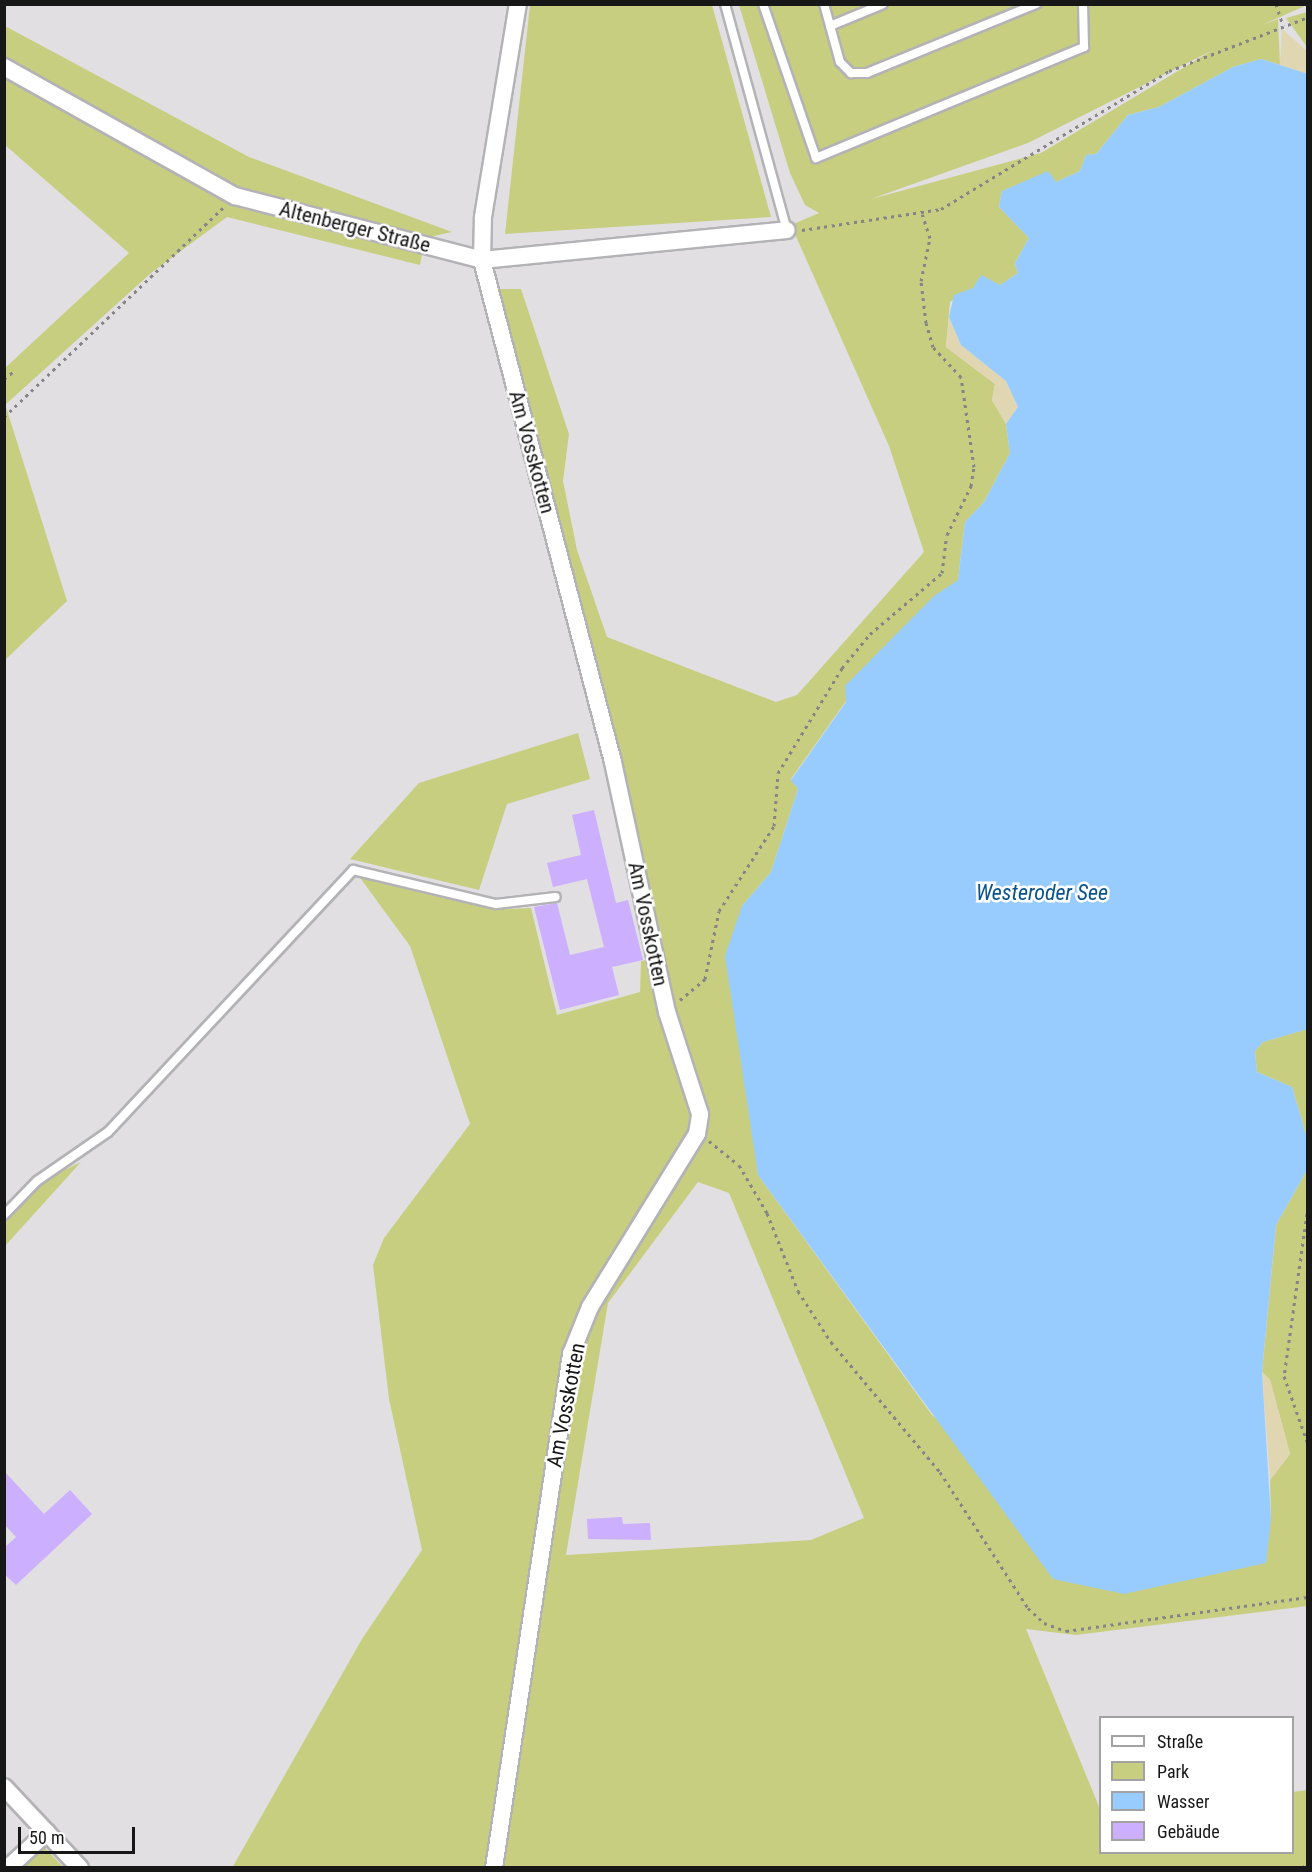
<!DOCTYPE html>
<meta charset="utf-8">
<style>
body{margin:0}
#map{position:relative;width:1312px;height:1872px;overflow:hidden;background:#e1dfe2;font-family:"Roboto Condensed",sans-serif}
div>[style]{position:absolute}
.green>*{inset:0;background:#c8ce80}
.sand>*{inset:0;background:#e0d7b2}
.water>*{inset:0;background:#98ccfe}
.building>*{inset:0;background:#ccaffe}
.path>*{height:3px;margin-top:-1.5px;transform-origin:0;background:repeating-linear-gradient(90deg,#858486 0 3px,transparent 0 7.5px)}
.roads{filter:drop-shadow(2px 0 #b3b2b5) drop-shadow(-2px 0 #b3b2b5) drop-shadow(0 2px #b3b2b5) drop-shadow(0 -2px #b3b2b5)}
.lane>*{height:8px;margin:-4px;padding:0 4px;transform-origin:4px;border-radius:4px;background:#fff}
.street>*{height:16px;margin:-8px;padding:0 8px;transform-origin:8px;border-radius:8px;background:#fff}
span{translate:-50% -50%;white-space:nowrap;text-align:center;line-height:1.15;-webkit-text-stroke:5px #fff;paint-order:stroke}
.street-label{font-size:21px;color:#181718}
.water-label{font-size:22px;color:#08548c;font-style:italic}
.frame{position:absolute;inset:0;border:6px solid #181718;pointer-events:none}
.legend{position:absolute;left:1099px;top:1716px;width:195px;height:138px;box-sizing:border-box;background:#fff;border:2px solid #a3a2a3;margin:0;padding:8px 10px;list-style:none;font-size:18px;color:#181718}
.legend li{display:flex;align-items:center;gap:12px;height:30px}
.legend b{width:30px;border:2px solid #a3a2a3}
.scale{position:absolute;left:18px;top:1827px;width:117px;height:27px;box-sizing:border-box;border:3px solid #181718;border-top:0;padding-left:8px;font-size:18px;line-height:21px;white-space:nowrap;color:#181718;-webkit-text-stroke:4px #fff;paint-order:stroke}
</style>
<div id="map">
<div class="green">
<div style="clip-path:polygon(530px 5px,712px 5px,771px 217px,505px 234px)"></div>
<div style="clip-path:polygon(evenodd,739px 5px,1307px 5px,1262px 25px,1278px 19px,1280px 65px,1261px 59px,1233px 67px,1159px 107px,1128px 115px,1096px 154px,1086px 155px,1080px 171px,1056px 182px,1048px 172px,1002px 191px,999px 207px,1029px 238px,1015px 263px,1018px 273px,1000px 285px,981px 276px,973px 288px,950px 302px,946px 347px,995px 384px,992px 400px,1006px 424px,1010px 453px,984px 502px,965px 522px,958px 580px,846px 701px,791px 779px,798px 789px,771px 872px,742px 906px,758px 1175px,932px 1415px,979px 1451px,1271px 1519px,1270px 1480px,1290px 1454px,1270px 1380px,1262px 1372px,1276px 1225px,1307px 1170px,1307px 1606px,1076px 1635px,1026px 1629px,1100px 1809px,1100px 1852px,1292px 1852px,1293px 1792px,1307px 1790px,1307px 1867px,232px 1868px,362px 1639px,422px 1550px,389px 1399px,373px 1265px,384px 1238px,470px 1124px,410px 946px,358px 875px,505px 909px,531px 908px,557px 1015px,640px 992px,641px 961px,662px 957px,487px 289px,521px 289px,569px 434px,563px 481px,577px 550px,607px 637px,776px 702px,797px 695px,924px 552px,889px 446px,791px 225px,819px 213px,805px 205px,790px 173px,739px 5px,1213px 50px,1041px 153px,871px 199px,1028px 143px,1213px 50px,739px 5px,698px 1182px,729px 1193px,864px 1518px,811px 1540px,566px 1555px,608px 1303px,698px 1182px)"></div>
<div style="clip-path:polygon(1307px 12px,1308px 12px,1307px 47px,1286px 18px)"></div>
<div style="clip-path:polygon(5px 26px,249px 157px,452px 232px,425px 238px,420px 265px,227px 217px,151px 273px,5px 405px,5px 368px,129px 253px,5px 145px)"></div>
<div style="clip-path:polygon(6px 407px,67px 601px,5px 660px,4px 408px)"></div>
<div style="clip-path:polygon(578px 733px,590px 779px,507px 804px,479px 890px,350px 859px,419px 783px)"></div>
<div style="clip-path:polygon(1307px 1029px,1307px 1138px,1292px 1087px,1257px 1072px,1255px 1051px,1263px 1042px)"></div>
<div style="clip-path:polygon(81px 1162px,5px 1246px,4px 1224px,48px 1178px)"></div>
<div style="clip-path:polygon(43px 1846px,63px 1867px,21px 1868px)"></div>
</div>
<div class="sand">
<div style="clip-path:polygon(1282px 29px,1307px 51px,1307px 74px,1280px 65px)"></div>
<div style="clip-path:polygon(949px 317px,961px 345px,1006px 381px,1018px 407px,1006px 424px,992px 400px,995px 384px,946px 347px)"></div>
<div style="clip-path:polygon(1262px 1372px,1270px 1380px,1290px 1454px,1270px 1480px)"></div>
</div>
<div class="water">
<div style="clip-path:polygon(1261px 59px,1308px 74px,1308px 1029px,1263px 1042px,1255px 1051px,1257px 1072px,1292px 1087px,1307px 1138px,1307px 1170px,1276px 1225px,1262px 1372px,1271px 1519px,1266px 1563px,1124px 1594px,1053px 1579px,758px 1175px,725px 956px,742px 906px,771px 872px,798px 789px,791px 780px,846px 702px,845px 686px,934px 596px,958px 580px,965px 522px,984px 502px,1010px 453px,1006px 424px,1018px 407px,1006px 381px,961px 345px,949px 317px,954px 295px,973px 288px,981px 275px,1000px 285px,1018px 273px,1015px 263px,1029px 238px,999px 207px,1002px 191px,1048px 171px,1056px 182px,1080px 171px,1086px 155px,1096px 154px,1128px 115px,1159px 107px,1233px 67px)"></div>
</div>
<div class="building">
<div style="clip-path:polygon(594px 810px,616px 903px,628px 900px,643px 960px,612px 967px,619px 995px,560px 1010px,534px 907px,557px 903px,570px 955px,604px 947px,587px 879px,553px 887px,547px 863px,581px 855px,572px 815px)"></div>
<div style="clip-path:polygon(4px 1471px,44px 1514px,70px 1490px,92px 1514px,16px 1585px,4px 1574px,4px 1548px,16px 1537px,4px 1524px)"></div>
<div style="clip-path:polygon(622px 1517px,623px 1524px,650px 1523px,651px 1540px,588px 1539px,587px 1519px)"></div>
</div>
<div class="path">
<div style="left:1276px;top:4px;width:23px;rotate:72deg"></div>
<div style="left:802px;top:230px;width:141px;rotate:-8.6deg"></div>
<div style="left:941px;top:209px;width:267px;rotate:-31.2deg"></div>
<div style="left:1169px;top:71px;width:149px;rotate:-21.2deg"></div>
<div style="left:4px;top:379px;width:13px;rotate:-39deg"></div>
<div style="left:4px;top:417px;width:303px;rotate:-43.7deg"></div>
<div style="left:680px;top:1000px;width:33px;rotate:-40deg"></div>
<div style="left:705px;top:979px;width:69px;rotate:-78.4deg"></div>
<div style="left:719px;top:911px;width:101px;rotate:-57.1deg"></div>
<div style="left:774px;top:826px;width:53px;rotate:-85.7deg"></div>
<div style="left:778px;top:773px;width:123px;rotate:-58.6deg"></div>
<div style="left:842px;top:668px;width:44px;rotate:-50.5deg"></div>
<div style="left:870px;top:634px;width:94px;rotate:-40.3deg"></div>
<div style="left:942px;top:573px;width:38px;rotate:-83deg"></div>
<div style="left:947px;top:535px;width:55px;rotate:-63.9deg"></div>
<div style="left:971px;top:486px;width:19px;rotate:-81deg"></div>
<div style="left:974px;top:467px;width:91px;rotate:-98.2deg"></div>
<div style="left:961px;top:377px;width:41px;rotate:-133deg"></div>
<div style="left:933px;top:347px;width:25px;rotate:-106deg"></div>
<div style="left:926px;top:323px;width:42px;rotate:-96.8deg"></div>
<div style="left:921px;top:281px;width:44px;rotate:-78.2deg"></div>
<div style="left:930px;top:238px;width:25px;rotate:-108deg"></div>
<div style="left:1308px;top:1039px;width:11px;rotate:90deg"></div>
<div style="left:709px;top:1141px;width:38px;rotate:39deg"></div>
<div style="left:739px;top:1165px;width:56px;rotate:59.7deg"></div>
<div style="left:767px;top:1213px;width:84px;rotate:68.3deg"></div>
<div style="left:798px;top:1291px;width:61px;rotate:57.1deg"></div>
<div style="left:831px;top:1342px;width:170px;rotate:50deg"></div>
<div style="left:940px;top:1472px;width:162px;rotate:57.1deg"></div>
<div style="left:1028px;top:1608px;width:22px;rotate:43deg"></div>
<div style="left:1044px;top:1623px;width:23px;rotate:20deg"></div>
<div style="left:1066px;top:1631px;width:244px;rotate:-8deg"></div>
<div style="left:1308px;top:1206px;width:172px;rotate:98deg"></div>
<div style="left:1284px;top:1376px;width:72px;rotate:70.6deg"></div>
<div style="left:1303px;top:1868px;width:9px;rotate:-54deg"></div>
</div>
<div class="roads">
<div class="lane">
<div style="left:725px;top:4px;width:234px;rotate:74.7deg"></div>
<div style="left:763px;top:4px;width:163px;rotate:71deg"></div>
<div style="left:816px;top:158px;width:290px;rotate:-22.5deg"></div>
<div style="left:1084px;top:47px;width:43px;rotate:-91.3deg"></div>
<div style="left:824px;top:4px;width:60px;rotate:74.6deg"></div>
<div style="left:840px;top:62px;width:16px;rotate:45deg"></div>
<div style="left:851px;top:73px;width:16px"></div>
<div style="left:867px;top:73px;width:183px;rotate:-22.2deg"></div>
<div style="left:830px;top:26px;width:57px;rotate:-22.5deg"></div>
<div style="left:4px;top:1215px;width:47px;rotate:-45.9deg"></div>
<div style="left:37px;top:1181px;width:86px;rotate:-34.6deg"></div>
<div style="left:108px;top:1132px;width:359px;rotate:-46.9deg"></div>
<div style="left:353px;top:870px;width:147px;rotate:13.4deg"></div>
<div style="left:496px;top:904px;width:60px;rotate:-6.7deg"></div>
</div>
<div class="street">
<div style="left:4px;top:67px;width:265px;rotate:29.2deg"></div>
<div style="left:235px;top:196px;width:255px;rotate:14.5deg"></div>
<div style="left:482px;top:260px;width:43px;rotate:-88.7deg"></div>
<div style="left:483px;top:217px;width:216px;rotate:-80.7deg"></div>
<div style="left:4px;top:1787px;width:111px;rotate:46.8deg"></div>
<div style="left:8px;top:1868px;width:53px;rotate:-42.7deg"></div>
<div style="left:494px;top:1868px;width:520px;rotate:-81.48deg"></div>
<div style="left:571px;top:1354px;width:51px;rotate:-68deg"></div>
<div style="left:590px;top:1307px;width:203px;rotate:-58.3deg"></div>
<div style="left:697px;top:1134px;width:20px;rotate:-81deg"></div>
<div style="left:700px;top:1114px;width:107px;rotate:-107.9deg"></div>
<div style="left:667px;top:1012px;width:256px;rotate:-102.2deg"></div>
<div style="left:613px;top:762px;width:519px;rotate:-104.63deg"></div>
<div style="left:482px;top:260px;width:306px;rotate:-5.6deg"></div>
</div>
</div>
<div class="street-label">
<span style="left:355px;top:227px;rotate:14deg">Altenberger Straße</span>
<span style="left:532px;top:452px;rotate:75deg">Am Vosskotten</span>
<span style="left:648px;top:924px;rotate:78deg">Am Vosskotten</span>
<span style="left:566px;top:1405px;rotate:-79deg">Am Vosskotten</span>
</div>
<div class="water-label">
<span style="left:1042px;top:893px">Westeroder See</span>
</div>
<div class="frame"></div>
<ul class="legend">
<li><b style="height:8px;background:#fff"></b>Straße</li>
<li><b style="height:16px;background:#c8ce80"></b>Park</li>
<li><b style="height:16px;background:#98ccfe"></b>Wasser</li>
<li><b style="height:16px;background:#ccaffe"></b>Gebäude</li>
</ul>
<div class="scale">50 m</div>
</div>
